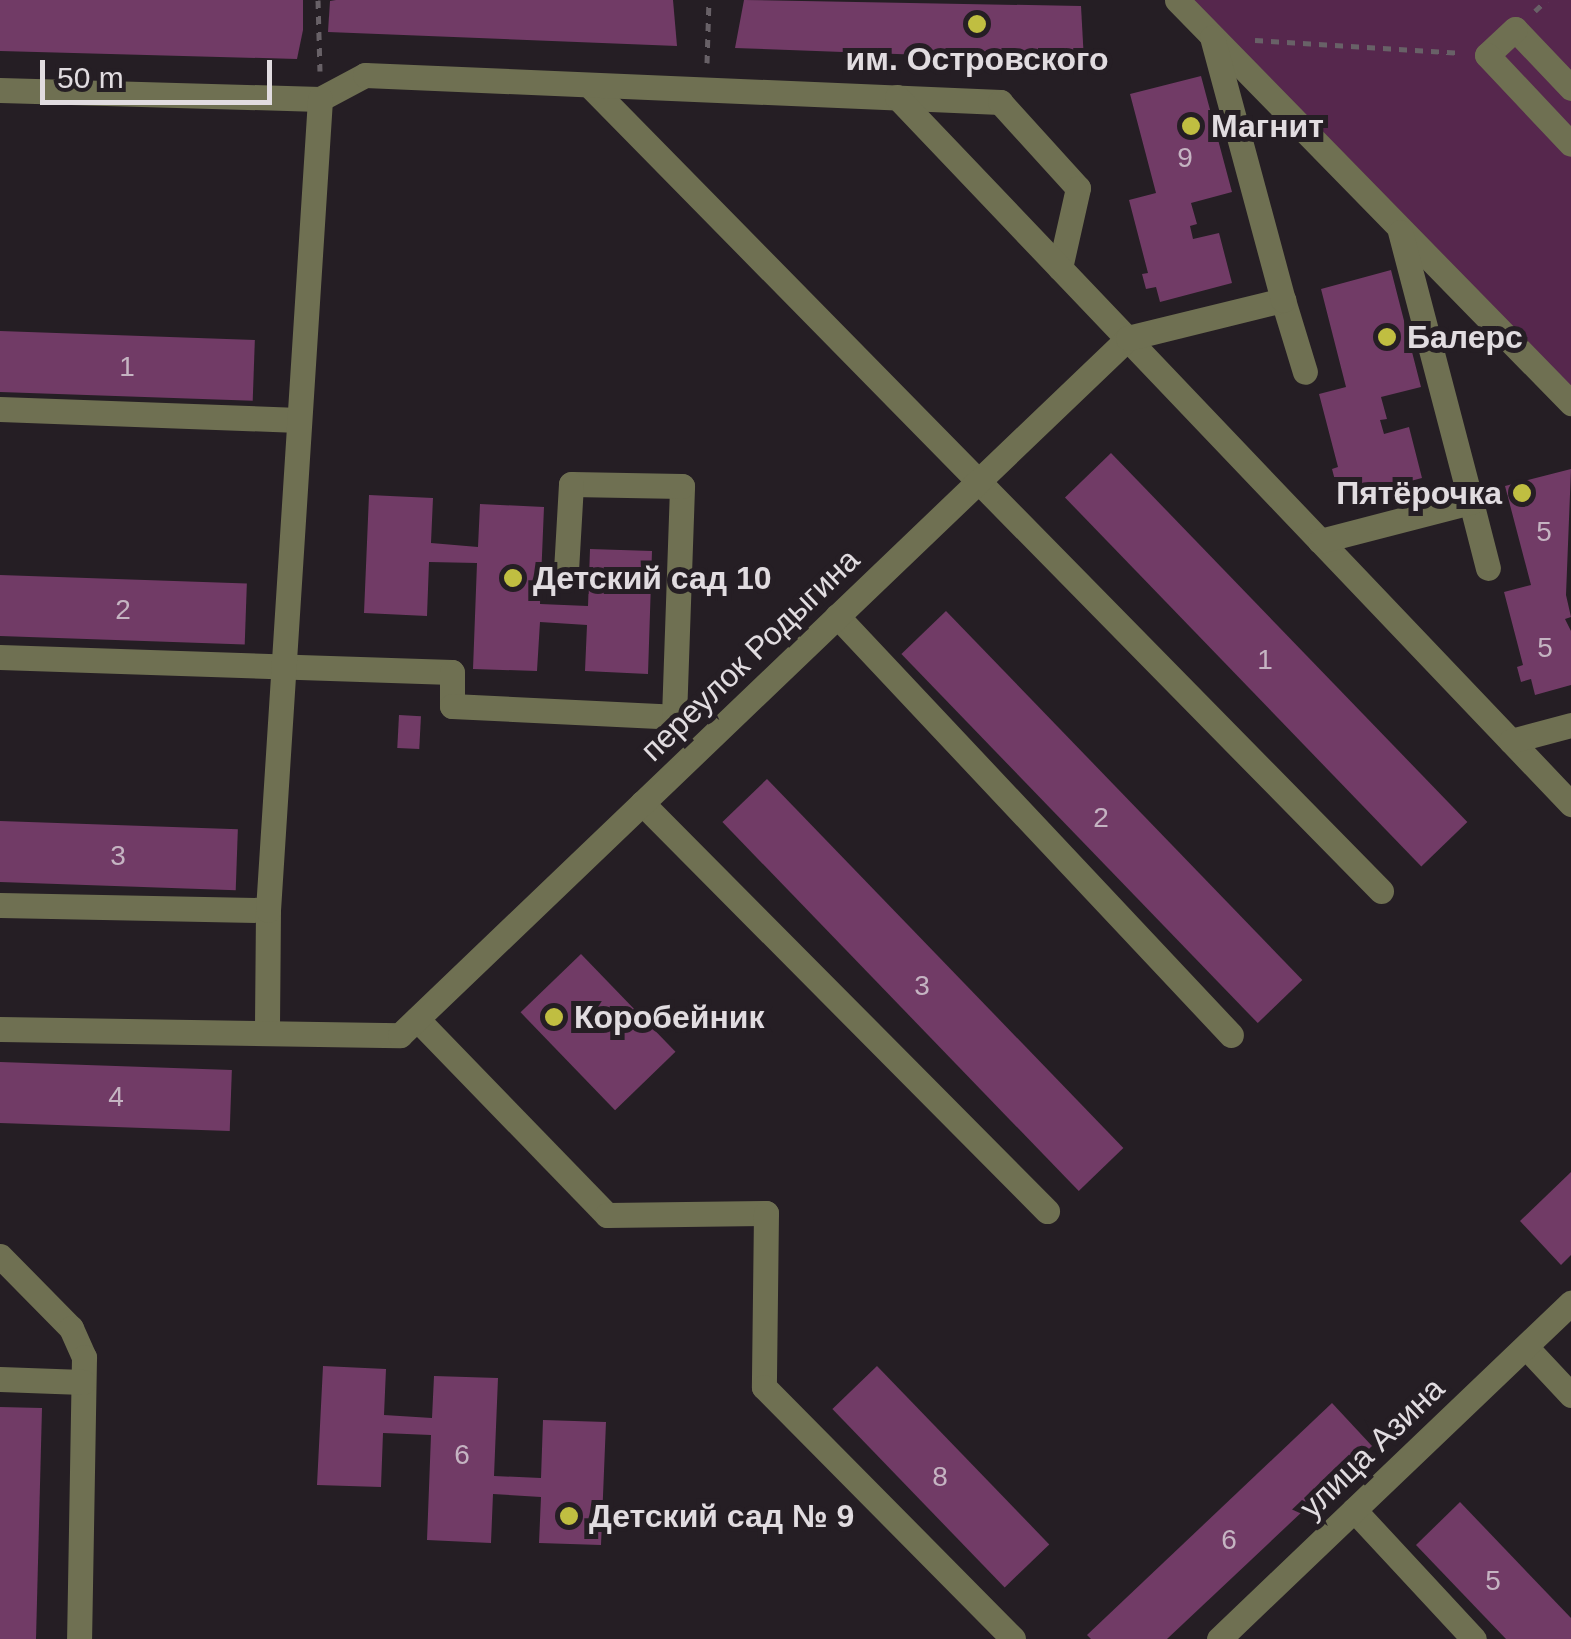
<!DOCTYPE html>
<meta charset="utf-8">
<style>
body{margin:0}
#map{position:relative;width:1571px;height:1639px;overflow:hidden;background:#251e24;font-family:Arial,sans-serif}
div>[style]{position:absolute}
.green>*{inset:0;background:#56274d}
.building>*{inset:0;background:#713b66;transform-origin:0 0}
.path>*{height:5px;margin-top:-2.5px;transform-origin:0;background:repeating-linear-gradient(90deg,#686167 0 8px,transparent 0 16px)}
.minor>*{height:25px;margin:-12.5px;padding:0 12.5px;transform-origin:12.5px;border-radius:12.5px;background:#6f7052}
.dots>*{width:28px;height:28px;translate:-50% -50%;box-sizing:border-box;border:5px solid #251e24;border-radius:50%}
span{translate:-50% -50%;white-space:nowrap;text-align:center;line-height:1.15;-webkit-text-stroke:10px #251e24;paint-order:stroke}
.number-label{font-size:28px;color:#c5b4c2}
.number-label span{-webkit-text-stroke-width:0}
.poi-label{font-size:32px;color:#e1dce0;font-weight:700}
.left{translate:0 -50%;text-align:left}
.right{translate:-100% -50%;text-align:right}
.street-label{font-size:32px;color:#e1dce0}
.scale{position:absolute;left:40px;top:60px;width:232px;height:45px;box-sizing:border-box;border:5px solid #e1dce0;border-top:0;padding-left:12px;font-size:30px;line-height:35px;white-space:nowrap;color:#e1dce0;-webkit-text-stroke:8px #251e24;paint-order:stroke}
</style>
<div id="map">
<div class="green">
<div style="clip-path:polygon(1177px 0,1571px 0,1571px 403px)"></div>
</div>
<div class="building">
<div style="clip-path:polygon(0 0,303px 0,303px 30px,297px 59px,0 51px)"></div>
<div style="clip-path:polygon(336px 0,673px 0,677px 46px,328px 32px,330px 1px)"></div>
<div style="clip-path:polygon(744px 0,1081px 6px,1084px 61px,735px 48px)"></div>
<div style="clip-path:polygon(1201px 76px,1232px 192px,1191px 203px,1197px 224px,1190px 226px,1193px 239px,1219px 233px,1232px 283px,1160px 302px,1156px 287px,1146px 289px,1142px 274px,1148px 273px,1129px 200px,1156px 193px,1130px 94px)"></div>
<div style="clip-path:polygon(1391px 270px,1421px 387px,1381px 397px,1387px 419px,1380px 420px,1384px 434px,1409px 427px,1422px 478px,1350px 497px,1346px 481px,1336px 484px,1332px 469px,1338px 467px,1319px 394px,1346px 387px,1321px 289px)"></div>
<div style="left:0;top:331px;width:255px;height:61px;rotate:2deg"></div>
<div style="left:1111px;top:453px;width:513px;height:64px;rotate:46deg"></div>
<div style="clip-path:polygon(1571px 469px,1566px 595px,1571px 617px,1565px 619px,1571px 631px,1571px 685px,1535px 695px,1531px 679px,1521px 682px,1517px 667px,1523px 665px,1504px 592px,1531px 585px,1505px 486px)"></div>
<div style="clip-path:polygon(369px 495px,433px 498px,431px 543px,478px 547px,480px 504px,544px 507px,540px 604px,588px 606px,590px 549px,652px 551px,648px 674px,585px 671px,587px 625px,540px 622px,537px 671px,473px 669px,477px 563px,429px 562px,427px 616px,364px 613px)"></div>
<div style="left:0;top:575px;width:247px;height:61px;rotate:2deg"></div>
<div style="left:946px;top:611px;width:513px;height:62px;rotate:46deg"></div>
<div style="left:399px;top:715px;width:22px;height:33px;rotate:3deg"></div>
<div style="left:767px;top:779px;width:513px;height:62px;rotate:46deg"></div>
<div style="left:0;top:821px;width:238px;height:61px;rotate:2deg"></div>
<div style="left:581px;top:954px;width:136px;height:84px;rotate:46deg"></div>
<div style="left:0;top:1062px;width:232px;height:61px;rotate:2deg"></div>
<div style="clip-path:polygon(1571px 1172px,1571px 1255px,1561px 1265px,1520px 1221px)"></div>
<div style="clip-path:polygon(323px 1366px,386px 1369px,384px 1415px,432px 1418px,434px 1376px,498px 1378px,494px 1476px,541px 1478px,543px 1420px,606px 1422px,601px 1545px,539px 1543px,541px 1497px,493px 1494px,491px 1543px,427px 1540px,431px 1435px,383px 1433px,381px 1487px,317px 1485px)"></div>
<div style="left:877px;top:1366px;width:248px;height:62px;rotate:46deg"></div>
<div style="clip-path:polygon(1332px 1403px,1372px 1446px,1167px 1639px,1091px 1639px,1087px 1635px)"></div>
<div style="clip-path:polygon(0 1407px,42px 1408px,36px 1639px,0 1639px)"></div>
<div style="clip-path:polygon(1460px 1502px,1571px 1618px,1571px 1639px,1506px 1639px,1416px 1545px)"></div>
</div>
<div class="path">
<div style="left:318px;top:0;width:71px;rotate:88.4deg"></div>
<div style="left:1535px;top:11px;width:16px;rotate:-43deg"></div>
<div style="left:1255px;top:40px;width:204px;rotate:3.6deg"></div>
<div style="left:707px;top:63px;width:63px;rotate:-88.2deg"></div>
</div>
<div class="minor">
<div style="left:1177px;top:0;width:564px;rotate:45.65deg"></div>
<div style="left:589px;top:85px;width:1130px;rotate:45.5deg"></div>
<div style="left:1571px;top:88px;width:81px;rotate:-133.5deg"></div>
<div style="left:1515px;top:29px;width:38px;rotate:137deg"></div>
<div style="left:1487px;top:55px;width:122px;rotate:46.7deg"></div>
<div style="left:0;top:90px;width:320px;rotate:1.6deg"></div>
<div style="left:320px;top:99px;width:51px;rotate:-28.1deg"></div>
<div style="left:365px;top:75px;width:636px;rotate:2.43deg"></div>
<div style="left:1000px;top:102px;width:116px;rotate:47.8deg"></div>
<div style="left:1078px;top:188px;width:82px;rotate:102.7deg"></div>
<div style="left:897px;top:97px;width:977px;rotate:46.37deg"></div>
<div style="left:1283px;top:300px;width:75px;rotate:73deg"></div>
<div style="left:0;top:409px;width:299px;rotate:2.1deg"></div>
<div style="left:1471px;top:502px;width:68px;rotate:75.6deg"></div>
<div style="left:1320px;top:541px;width:156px;rotate:-14.5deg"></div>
<div style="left:1471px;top:502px;width:279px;rotate:-104.7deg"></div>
<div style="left:837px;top:616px;width:575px;rotate:46.76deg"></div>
<div style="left:0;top:657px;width:452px;rotate:1.9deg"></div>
<div style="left:452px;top:672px;width:34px;rotate:90deg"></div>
<div style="left:452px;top:706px;width:222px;rotate:2.8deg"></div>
<div style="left:674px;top:717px;width:231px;rotate:-88deg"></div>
<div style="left:682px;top:486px;width:111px;rotate:-179deg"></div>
<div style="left:571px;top:484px;width:86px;rotate:93.3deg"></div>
<div style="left:1511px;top:741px;width:62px;rotate:-14.9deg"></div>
<div style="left:642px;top:803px;width:575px;rotate:45.21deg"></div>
<div style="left:0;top:905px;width:268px;rotate:1.1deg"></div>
<div style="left:268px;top:910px;width:123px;rotate:90.5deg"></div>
<div style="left:268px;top:910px;width:813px;rotate:-86.33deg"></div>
<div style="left:417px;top:1019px;width:273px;rotate:45.9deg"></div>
<div style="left:607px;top:1215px;width:159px;rotate:-0.7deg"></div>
<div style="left:766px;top:1213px;width:174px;rotate:90.7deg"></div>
<div style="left:764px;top:1387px;width:354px;rotate:45.3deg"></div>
<div style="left:0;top:1029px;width:400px;rotate:0.9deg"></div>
<div style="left:400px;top:1035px;width:1008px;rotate:-43.75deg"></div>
<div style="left:1128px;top:338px;width:160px;rotate:-13.8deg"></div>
<div style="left:1283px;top:300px;width:272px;rotate:-105.1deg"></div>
<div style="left:0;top:1256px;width:101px;rotate:45.4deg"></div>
<div style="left:71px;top:1328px;width:32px;rotate:66deg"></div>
<div style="left:84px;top:1357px;width:282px;rotate:91deg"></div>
<div style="left:1526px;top:1347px;width:66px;rotate:46.8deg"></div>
<div style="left:0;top:1379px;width:83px;rotate:2.1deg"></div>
<div style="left:1354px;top:1510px;width:176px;rotate:47.1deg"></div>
<div style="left:1219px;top:1639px;width:487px;rotate:-43.7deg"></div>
</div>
<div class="dots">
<div style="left:977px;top:24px;background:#c0be41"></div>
<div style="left:1191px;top:126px;background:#c0be41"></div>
<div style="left:1387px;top:337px;background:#c0be41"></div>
<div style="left:1522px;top:493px;background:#c0be41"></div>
<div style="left:513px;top:578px;background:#c0be41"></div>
<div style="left:554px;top:1017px;background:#c0be41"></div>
<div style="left:569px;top:1516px;background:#c0be41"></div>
</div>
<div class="number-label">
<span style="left:1185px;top:158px">9</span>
<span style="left:127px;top:367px">1</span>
<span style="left:1544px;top:532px">5</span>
<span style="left:123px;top:610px">2</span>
<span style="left:1545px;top:648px">5</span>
<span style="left:1265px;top:660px">1</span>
<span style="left:1101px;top:818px">2</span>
<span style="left:118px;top:856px">3</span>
<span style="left:922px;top:986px">3</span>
<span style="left:116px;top:1097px">4</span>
<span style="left:462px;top:1455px">6</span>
<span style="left:940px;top:1477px">8</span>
<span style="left:1229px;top:1540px">6</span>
<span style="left:1493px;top:1581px">5</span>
</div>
<div class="poi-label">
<span style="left:977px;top:59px">им. Островского</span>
<span class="left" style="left:1211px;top:126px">Магнит</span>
<span class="left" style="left:1407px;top:337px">Балерс</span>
<span class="right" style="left:1502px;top:493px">Пятёрочка</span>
<span class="left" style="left:533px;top:578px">Детский сад 10</span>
<span class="left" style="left:574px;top:1017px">Коробейник</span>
<span class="left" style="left:589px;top:1516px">Детский сад № 9</span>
</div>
<div class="street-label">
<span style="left:750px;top:655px;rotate:-44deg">переулок Родыгина</span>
<span style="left:1372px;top:1448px;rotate:-44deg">улица Азина</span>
</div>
<div class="scale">50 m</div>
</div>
